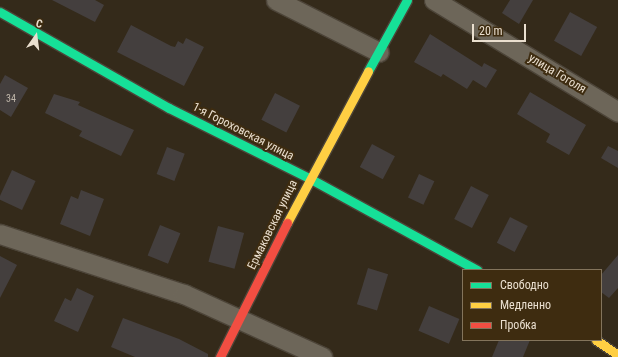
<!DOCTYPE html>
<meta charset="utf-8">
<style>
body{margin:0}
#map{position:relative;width:618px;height:357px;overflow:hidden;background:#342a1a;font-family:"Roboto Condensed",sans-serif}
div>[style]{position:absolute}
.building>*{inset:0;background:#443f3e;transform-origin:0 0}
.roads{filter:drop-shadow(1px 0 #4c4438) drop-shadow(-1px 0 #4c4438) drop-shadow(0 1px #4c4438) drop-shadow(0 -1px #4c4438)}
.street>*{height:19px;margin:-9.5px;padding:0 9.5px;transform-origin:9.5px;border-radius:9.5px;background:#6d6659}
.fast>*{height:9px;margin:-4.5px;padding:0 4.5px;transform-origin:4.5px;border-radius:4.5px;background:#16e098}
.slow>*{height:9px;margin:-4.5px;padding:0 4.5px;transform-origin:4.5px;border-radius:4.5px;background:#ffcf43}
.jam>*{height:9px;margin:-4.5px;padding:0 4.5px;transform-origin:4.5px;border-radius:4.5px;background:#f24e42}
span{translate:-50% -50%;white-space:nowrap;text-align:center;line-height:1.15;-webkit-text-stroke:4px #3e2c10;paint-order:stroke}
.number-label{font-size:10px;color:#c0b7ab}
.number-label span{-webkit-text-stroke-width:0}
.street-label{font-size:12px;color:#eadfcf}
.legend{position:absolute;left:462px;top:269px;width:140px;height:72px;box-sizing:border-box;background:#3e2c10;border:1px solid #83745c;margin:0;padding:5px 7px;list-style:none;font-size:12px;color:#eadfcf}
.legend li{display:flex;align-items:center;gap:8px;height:20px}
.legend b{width:20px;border:1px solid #83745c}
.north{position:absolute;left:16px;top:16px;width:40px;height:40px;-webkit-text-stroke:3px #3e2c10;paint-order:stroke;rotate:14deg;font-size:11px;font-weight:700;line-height:16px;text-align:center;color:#eadfcf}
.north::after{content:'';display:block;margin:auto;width:14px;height:18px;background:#eadfcf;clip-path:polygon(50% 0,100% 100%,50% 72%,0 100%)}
.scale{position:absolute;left:472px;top:24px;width:54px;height:18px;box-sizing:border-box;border:2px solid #eadfcf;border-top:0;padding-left:5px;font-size:12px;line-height:14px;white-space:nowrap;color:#eadfcf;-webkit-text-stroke:3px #3e2c10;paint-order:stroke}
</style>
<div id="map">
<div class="building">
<div style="clip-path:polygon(52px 0,95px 0,104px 5px,95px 22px)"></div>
<div style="clip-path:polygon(510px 0,533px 0,519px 24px,502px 13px)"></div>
<div style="left:570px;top:12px;width:31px;height:33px;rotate:29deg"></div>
<div style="clip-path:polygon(131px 25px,171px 46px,175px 47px,178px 41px,183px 44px,186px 38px,204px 47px,184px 86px,117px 52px)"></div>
<div style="clip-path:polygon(430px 34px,482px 67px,484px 63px,497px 70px,486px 88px,473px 80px,467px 89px,443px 74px,441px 77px,414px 62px)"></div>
<div style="clip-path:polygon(5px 75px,28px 88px,11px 117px,0 110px,0 84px)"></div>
<div style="clip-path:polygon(530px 92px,586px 125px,569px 155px,546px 142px,550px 134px,517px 114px)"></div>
<div style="left:275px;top:93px;width:28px;height:30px;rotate:27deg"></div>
<div style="clip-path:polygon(54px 94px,80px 102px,78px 105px,134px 130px,121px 156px,79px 136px,82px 131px,45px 113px)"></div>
<div style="left:372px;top:144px;width:26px;height:26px;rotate:28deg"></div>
<div style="clip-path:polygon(608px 146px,618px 151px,618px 168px,601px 158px)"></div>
<div style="left:167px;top:147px;width:19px;height:29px;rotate:21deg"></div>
<div style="left:12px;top:170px;width:26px;height:32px;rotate:25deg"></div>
<div style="left:419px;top:174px;width:17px;height:26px;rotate:25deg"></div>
<div style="left:471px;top:186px;width:20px;height:37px;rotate:27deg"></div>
<div style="clip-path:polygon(81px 190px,104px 199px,90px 236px,60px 224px,71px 196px,78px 199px)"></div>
<div style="left:510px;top:217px;width:20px;height:29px;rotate:27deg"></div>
<div style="left:160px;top:225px;width:22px;height:33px;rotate:22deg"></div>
<div style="left:218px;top:226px;width:27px;height:37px;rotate:15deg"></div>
<div style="clip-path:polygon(618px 255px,618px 288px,609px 298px,601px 292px,601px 275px)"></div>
<div style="clip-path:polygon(0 256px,17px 265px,0 298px)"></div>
<div style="left:368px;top:268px;width:21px;height:38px;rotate:17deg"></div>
<div style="clip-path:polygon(77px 288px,94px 296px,78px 332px,54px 321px,65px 298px,71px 301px)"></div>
<div style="left:429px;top:306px;width:33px;height:27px;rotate:23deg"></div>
<div style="clip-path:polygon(123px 318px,179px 339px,208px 354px,208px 357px,135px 357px,111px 347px)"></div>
<div style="clip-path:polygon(499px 340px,530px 340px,523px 357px,492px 357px)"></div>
</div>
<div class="roads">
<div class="street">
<div style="left:276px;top:0;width:115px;rotate:26.8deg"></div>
<div style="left:434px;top:0;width:215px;rotate:31.3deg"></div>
<div style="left:0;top:234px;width:194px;rotate:18.1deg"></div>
<div style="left:184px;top:294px;width:152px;rotate:24.5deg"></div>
</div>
<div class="fast">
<div style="left:0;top:12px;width:194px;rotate:29.6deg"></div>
<div style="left:169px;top:108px;width:157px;rotate:26.6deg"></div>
<div style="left:309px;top:178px;width:192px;rotate:28.7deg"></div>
<div style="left:368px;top:71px;width:81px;rotate:-61.2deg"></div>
</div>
<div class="slow">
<div style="left:287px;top:223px;width:172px;rotate:-61.9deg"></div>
<div style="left:596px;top:340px;width:27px;rotate:34deg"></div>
</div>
<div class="jam">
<div style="left:220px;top:357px;width:150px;rotate:-63.4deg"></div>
</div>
</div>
<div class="number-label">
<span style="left:11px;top:99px">34</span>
</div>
<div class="street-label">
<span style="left:557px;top:74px;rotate:31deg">улица Гоголя</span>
<span style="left:243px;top:132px;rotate:27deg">1-я Гороховская улица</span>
<span style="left:273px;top:225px;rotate:-64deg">Ермаковская улица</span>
</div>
<ul class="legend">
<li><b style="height:5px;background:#16e098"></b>Свободно</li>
<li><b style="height:5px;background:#ffcf43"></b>Медленно</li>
<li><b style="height:5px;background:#f24e42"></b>Пробка</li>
</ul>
<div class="north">С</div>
<div class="scale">20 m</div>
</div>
